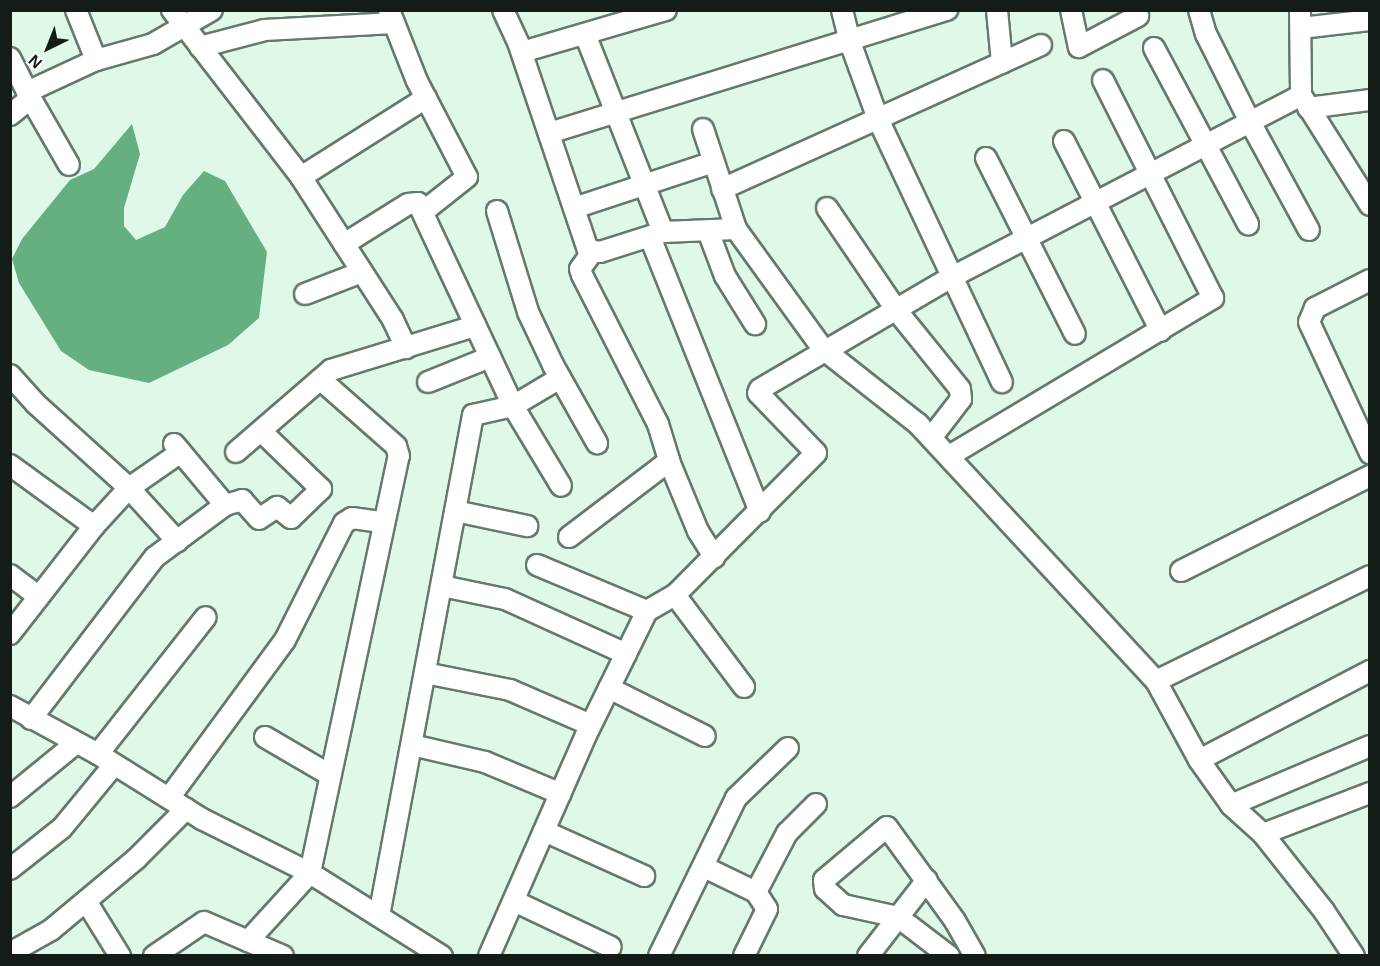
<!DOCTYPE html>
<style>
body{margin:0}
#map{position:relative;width:1380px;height:966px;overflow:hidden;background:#e0f8e7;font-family:Arial,sans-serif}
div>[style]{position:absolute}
.water>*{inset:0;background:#65af81}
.roads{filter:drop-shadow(2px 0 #64796b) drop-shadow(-2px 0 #64796b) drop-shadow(0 2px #64796b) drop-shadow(0 -2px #64796b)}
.minor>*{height:20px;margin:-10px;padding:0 10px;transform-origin:10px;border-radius:10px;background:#fff}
span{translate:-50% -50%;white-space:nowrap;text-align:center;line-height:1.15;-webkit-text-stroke:6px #fefefe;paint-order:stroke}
.frame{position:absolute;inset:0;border:12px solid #131c16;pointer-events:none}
.north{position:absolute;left:18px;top:18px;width:60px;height:60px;-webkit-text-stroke:4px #fefefe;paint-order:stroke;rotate:223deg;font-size:16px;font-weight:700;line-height:24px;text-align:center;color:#131c16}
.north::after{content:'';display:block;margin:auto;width:21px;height:27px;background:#131c16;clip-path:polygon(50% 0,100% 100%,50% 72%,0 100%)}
</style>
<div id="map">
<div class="water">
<div style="clip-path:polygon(132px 124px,140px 154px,124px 208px,124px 226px,136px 240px,165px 227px,183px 195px,204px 171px,225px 181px,267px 252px,259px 318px,228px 345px,149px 383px,89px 370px,61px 351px,19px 283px,12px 259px,22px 239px,70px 180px,94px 169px)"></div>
</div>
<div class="roads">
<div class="minor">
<div style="left:76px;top:10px;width:54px;rotate:68.2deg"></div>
<div style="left:172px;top:10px;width:211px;rotate:52.3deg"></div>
<div style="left:301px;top:177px;width:170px;rotate:57.2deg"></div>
<div style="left:393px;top:320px;width:31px;rotate:65deg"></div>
<div style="left:389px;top:10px;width:76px;rotate:68.5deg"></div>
<div style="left:417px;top:81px;width:108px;rotate:62.5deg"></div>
<div style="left:467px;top:177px;width:55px;rotate:141.7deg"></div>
<div style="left:503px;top:10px;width:38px;rotate:65deg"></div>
<div style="left:519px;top:45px;width:216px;rotate:71.4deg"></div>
<div style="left:588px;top:250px;width:12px;rotate:9deg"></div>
<div style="left:600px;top:252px;width:66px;rotate:-17.6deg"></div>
<div style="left:663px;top:232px;width:73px;rotate:-2.4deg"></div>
<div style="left:736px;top:229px;width:148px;rotate:54.1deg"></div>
<div style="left:823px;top:349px;width:121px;rotate:38.3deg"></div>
<div style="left:918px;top:424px;width:350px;rotate:47.2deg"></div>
<div style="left:1156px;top:681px;width:90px;rotate:61.4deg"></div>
<div style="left:1199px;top:760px;width:55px;rotate:54.6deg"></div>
<div style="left:1231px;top:805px;width:43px;rotate:42.2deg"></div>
<div style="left:1263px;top:834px;width:98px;rotate:51.6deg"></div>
<div style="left:1324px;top:911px;width:54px;rotate:56.3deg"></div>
<div style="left:842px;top:10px;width:33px;rotate:76deg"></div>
<div style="left:850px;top:42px;width:82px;rotate:70deg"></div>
<div style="left:878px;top:119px;width:291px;rotate:64.8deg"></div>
<div style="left:997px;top:10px;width:53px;rotate:84.6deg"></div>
<div style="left:1071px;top:10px;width:38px;rotate:78deg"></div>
<div style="left:1079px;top:47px;width:67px;rotate:-27.7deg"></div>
<div style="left:1199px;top:10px;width:25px;rotate:74deg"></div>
<div style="left:1206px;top:34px;width:98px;rotate:63.4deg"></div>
<div style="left:1250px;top:122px;width:123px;rotate:61.4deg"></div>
<div style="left:1300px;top:10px;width:85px;rotate:89.3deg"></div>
<div style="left:1301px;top:28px;width:69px;rotate:-6.6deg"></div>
<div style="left:585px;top:34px;width:213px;rotate:68.5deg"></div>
<div style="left:200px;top:47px;width:67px;rotate:-14.7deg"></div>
<div style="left:265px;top:30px;width:129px;rotate:-3.1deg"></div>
<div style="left:1154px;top:48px;width:200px;rotate:61.9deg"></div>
<div style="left:522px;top:52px;width:150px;rotate:-16.3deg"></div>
<div style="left:10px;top:58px;width:38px;rotate:63deg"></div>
<div style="left:27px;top:92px;width:76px;rotate:-24.9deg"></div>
<div style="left:96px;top:60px;width:59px;rotate:-15.7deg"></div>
<div style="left:153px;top:44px;width:68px;rotate:-30deg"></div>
<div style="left:27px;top:92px;width:84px;rotate:60.1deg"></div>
<div style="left:1308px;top:108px;width:63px;rotate:-7.4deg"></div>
<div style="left:10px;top:115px;width:26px;rotate:-39deg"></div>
<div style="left:703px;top:129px;width:105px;rotate:71.7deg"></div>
<div style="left:549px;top:133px;width:417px;rotate:-17.2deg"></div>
<div style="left:1064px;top:141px;width:213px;rotate:63deg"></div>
<div style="left:986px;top:158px;width:197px;rotate:63.2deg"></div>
<div style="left:301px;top:177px;width:148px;rotate:-32.3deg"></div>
<div style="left:722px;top:189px;width:350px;rotate:-24.3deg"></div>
<div style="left:574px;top:208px;width:147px;rotate:-18.2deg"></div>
<div style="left:827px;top:208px;width:125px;rotate:55.8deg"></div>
<div style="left:897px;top:311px;width:100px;rotate:51.1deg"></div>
<div style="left:960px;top:389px;width:10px;rotate:84deg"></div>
<div style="left:961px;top:399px;width:49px;rotate:127.6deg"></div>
<div style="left:497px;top:211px;width:106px;rotate:72.9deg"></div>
<div style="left:528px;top:312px;width:59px;rotate:64.7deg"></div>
<div style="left:553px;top:365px;width:90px;rotate:60.6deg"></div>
<div style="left:708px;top:231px;width:48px;rotate:69.3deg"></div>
<div style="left:725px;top:276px;width:57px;rotate:58deg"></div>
<div style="left:650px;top:237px;width:296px;rotate:68.2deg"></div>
<div style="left:344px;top:244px;width:75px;rotate:-32deg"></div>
<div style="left:408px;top:204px;width:10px;rotate:-6deg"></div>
<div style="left:418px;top:203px;width:224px;rotate:64.9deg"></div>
<div style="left:513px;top:406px;width:93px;rotate:59deg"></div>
<div style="left:593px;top:251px;width:22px;rotate:126deg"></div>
<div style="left:580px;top:269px;width:6px;rotate:72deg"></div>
<div style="left:582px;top:275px;width:167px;rotate:63deg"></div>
<div style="left:658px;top:424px;width:39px;rotate:73deg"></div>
<div style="left:669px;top:461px;width:76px;rotate:67.5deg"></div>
<div style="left:698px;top:531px;width:31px;rotate:58deg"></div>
<div style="left:1370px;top:280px;width:62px;rotate:153deg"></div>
<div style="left:1315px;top:308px;width:15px;rotate:113deg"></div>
<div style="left:1309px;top:322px;width:145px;rotate:65deg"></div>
<div style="left:305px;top:294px;width:61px;rotate:-21.1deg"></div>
<div style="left:10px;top:375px;width:38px;rotate:48deg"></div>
<div style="left:35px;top:403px;width:127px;rotate:42.1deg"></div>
<div style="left:129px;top:488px;width:72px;rotate:47.8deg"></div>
<div style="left:428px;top:382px;width:67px;rotate:-22deg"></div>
<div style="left:174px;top:444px;width:80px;rotate:50.1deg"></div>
<div style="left:236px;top:452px;width:125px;rotate:-40.8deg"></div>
<div style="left:331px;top:370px;width:151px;rotate:-17deg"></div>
<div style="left:949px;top:456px;width:308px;rotate:-30.9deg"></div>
<div style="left:1213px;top:298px;width:244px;rotate:-116.8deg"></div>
<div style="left:10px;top:465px;width:104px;rotate:36deg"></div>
<div style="left:94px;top:526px;width:137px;rotate:127.9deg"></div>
<div style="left:455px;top:511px;width:74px;rotate:11.8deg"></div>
<div style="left:94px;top:526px;width:52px;rotate:-47.4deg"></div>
<div style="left:129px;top:488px;width:63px;rotate:-34.7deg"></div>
<div style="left:569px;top:537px;width:126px;rotate:-37.2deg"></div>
<div style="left:537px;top:565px;width:119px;rotate:22.7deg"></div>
<div style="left:1181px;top:571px;width:212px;rotate:-26.7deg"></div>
<div style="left:10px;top:575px;width:36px;rotate:37deg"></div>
<div style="left:442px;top:586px;width:64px;rotate:11.7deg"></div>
<div style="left:505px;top:599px;width:133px;rotate:24.4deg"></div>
<div style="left:675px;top:595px;width:115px;rotate:53.1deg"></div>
<div style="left:425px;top:673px;width:87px;rotate:11.3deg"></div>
<div style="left:510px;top:690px;width:88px;rotate:23.4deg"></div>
<div style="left:1156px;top:681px;width:238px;rotate:-26.1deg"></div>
<div style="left:609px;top:688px;width:107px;rotate:26.6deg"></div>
<div style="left:10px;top:706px;width:100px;rotate:28.6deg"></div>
<div style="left:98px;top:754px;width:123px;rotate:32deg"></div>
<div style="left:202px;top:819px;width:121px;rotate:26.6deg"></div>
<div style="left:310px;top:873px;width:156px;rotate:32.2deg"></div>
<div style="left:31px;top:719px;width:204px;rotate:-52.6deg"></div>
<div style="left:155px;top:557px;width:87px;rotate:-36.6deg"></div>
<div style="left:225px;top:505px;width:18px;rotate:-16deg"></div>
<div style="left:242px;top:500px;width:25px;rotate:48deg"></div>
<div style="left:259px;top:519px;width:22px;rotate:-34deg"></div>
<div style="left:277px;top:507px;width:18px;rotate:38deg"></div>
<div style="left:291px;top:518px;width:42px;rotate:-44deg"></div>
<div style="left:321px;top:489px;width:83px;rotate:-136deg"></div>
<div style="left:265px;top:737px;width:75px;rotate:30.3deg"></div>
<div style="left:412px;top:745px;width:75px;rotate:13.1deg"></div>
<div style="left:485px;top:762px;width:82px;rotate:22.8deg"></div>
<div style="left:98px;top:754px;width:174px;rotate:-51.8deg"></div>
<div style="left:1199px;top:760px;width:193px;rotate:-27.5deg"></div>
<div style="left:10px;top:797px;width:85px;rotate:-39.3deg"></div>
<div style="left:169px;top:798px;width:196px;rotate:-53.7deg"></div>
<div style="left:285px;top:640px;width:131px;rotate:-63.2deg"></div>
<div style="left:344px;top:523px;width:9px;rotate:-32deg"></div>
<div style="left:352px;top:518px;width:30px;rotate:8deg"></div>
<div style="left:1231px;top:805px;width:151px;rotate:-23deg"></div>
<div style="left:544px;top:831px;width:110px;rotate:24.2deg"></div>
<div style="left:1263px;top:834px;width:115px;rotate:-21deg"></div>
<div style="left:704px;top:867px;width:58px;rotate:25.7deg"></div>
<div style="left:10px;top:869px;width:66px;rotate:-38.3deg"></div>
<div style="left:62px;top:828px;width:82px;rotate:-50.5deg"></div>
<div style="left:86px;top:901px;width:65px;rotate:58.3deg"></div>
<div style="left:514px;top:901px;width:107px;rotate:25.4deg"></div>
<div style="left:379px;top:916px;width:510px;rotate:-79.37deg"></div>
<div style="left:473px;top:415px;width:41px;rotate:-12.7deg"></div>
<div style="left:513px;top:406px;width:55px;rotate:-30.8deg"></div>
<div style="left:248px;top:941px;width:92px;rotate:-47.6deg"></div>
<div style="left:310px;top:873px;width:426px;rotate:-78deg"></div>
<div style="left:399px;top:456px;width:10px;rotate:-107deg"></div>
<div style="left:396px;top:446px;width:101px;rotate:-138.6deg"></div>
<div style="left:10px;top:953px;width:47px;rotate:-29.3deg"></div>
<div style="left:51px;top:930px;width:111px;rotate:-39.9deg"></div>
<div style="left:136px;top:859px;width:71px;rotate:-45deg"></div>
<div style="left:154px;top:956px;width:60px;rotate:-34.2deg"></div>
<div style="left:204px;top:922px;width:86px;rotate:23.3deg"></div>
<div style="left:489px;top:956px;width:241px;rotate:-66.3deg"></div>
<div style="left:586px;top:735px;width:138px;rotate:-63.8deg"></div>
<div style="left:647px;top:611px;width:32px;rotate:-30deg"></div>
<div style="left:675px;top:595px;width:200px;rotate:-45.2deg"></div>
<div style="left:816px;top:453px;width:83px;rotate:-134deg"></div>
<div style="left:758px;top:393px;width:4px;rotate:-63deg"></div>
<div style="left:760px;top:389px;width:222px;rotate:-30.3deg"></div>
<div style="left:952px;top:277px;width:394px;rotate:-27.5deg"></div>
<div style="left:1301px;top:95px;width:130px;rotate:57.9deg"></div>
<div style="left:659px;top:956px;width:176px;rotate:-64deg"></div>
<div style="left:736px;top:798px;width:72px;rotate:-43.9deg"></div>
<div style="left:744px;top:956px;width:52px;rotate:-63.9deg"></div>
<div style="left:767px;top:909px;width:20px;rotate:-123deg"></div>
<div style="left:756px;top:892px;width:67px;rotate:-62.3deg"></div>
<div style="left:787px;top:833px;width:41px;rotate:-45deg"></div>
<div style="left:868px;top:956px;width:96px;rotate:-52.2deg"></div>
<div style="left:949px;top:956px;width:64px;rotate:-142.6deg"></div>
<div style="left:898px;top:917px;width:56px;rotate:-167.7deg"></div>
<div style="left:843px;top:905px;width:24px;rotate:-138deg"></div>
<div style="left:825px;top:889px;width:9px;rotate:-96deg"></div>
<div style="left:824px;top:880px;width:82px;rotate:-40.1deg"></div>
<div style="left:887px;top:827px;width:116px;rotate:54.1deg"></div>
<div style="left:955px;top:921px;width:40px;rotate:60.3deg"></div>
</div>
</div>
<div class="frame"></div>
<div class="north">N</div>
</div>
